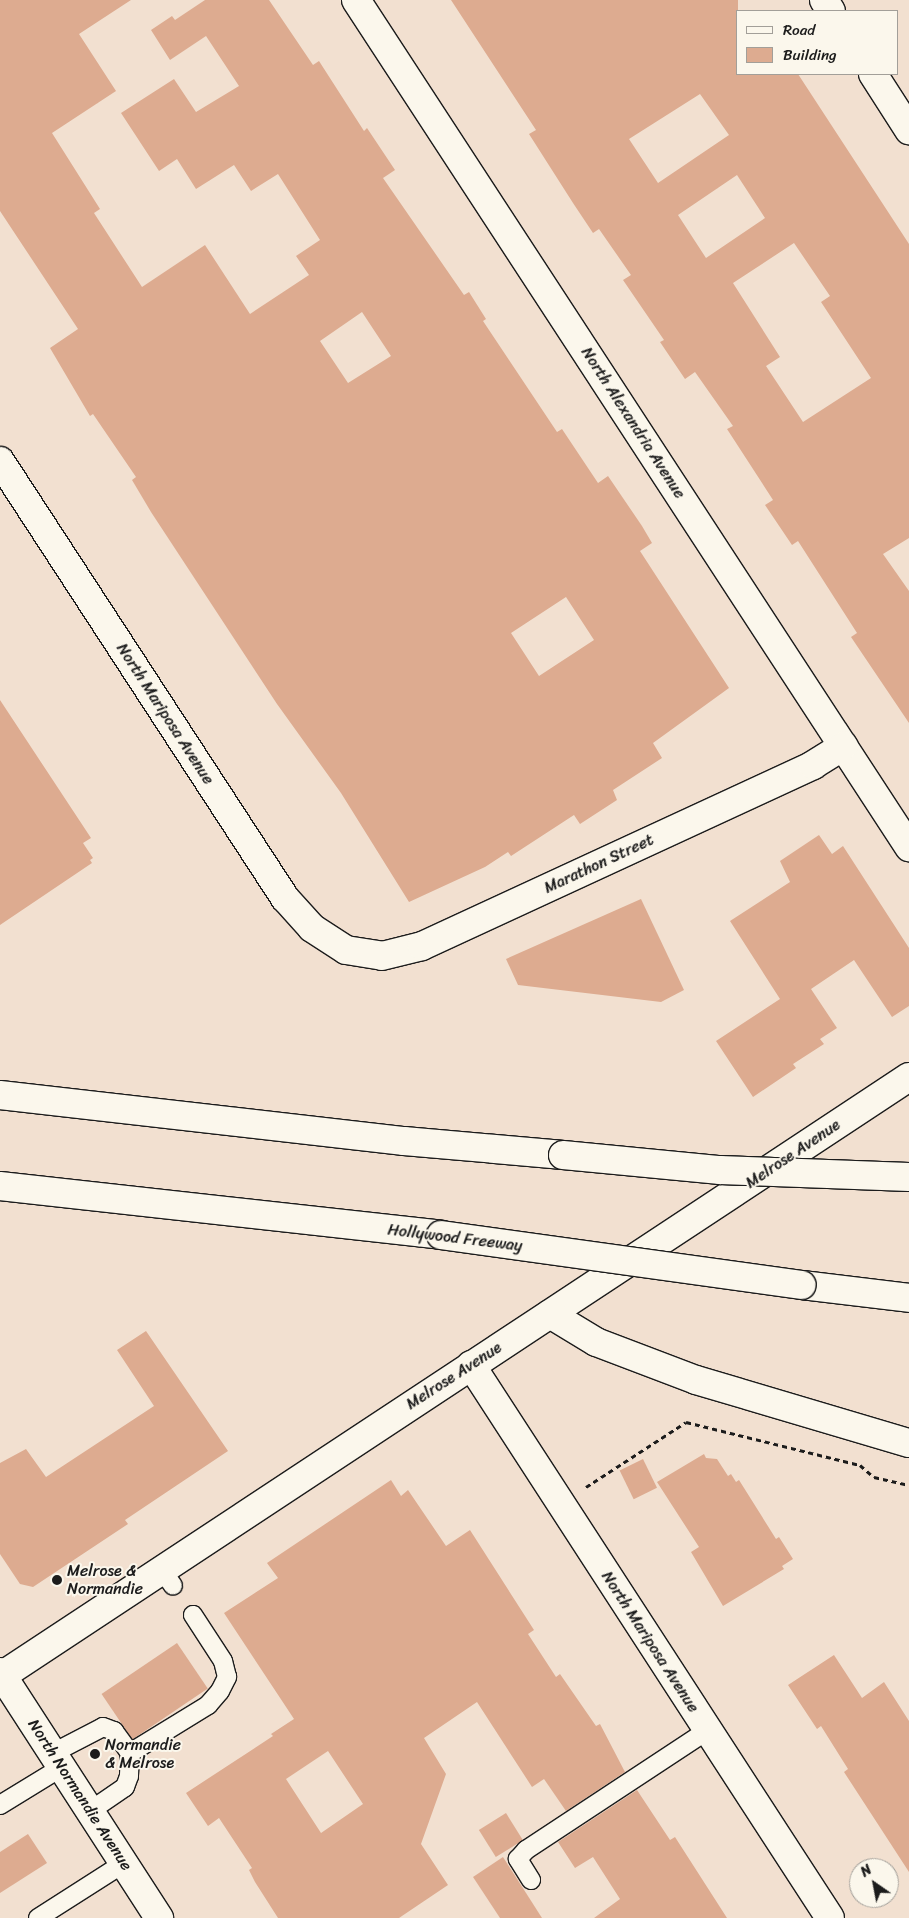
<!DOCTYPE html>
<style>
body{margin:0}
#map{position:relative;width:909px;height:1918px;overflow:hidden;background:#f2e0d0;font-family:Sriracha,sans-serif}
div>[style]{position:absolute}
.building>*{inset:0;background:#ddab90;transform-origin:0 0}
.path>*{height:3px;margin-top:-1.5px;transform-origin:0;background:repeating-linear-gradient(90deg,#1c1c1c 0 5px,transparent 0 9px)}
.roads{filter:drop-shadow(1px 0 #1c1c1c) drop-shadow(-1px 0 #1c1c1c) drop-shadow(0 1px #1c1c1c) drop-shadow(0 -1px #1c1c1c)}
.service>*{height:18px;margin:-9px;padding:0 9px;transform-origin:9px;border-radius:9px;background:#fbf7ec}
.minor>*{height:28px;margin:-14px;padding:0 14px;transform-origin:14px;border-radius:14px;background:#fbf7ec}
.secondary>*{height:28px;margin:-14px;padding:0 14px;transform-origin:14px;border-radius:14px;background:#fbf7ec}
.motorway>*{height:28px;margin:-14px;padding:0 14px;transform-origin:14px;border-radius:14px;background:#fbf7ec}
.bridges{filter:drop-shadow(1px 0 #1c1c1c) drop-shadow(-1px 0 #1c1c1c) drop-shadow(0 1px #1c1c1c) drop-shadow(0 -1px #1c1c1c)}
.motorway-bridge>*{height:28px;margin:-14px;padding:0 14px;transform-origin:14px;border-radius:14px;background:#fbf7ec}
.dots>*{width:14px;height:14px;translate:-50% -50%;box-sizing:border-box;border:2px solid #fbf7ec;border-radius:50%}
span{translate:-50% -50%;white-space:nowrap;text-align:center;line-height:1.15;-webkit-text-stroke:4px #fbf7ec;paint-order:stroke}
.street-label{font-size:16px;color:#1c1c1c}
.poi-label{font-size:16px;color:#1c1c1c}
.left{translate:0 -50%;text-align:left}
.legend{position:absolute;left:736px;top:10px;width:162px;height:65px;box-sizing:border-box;background:#fbf7ec;border:1px solid #a29f99;margin:0;padding:6px 9px;list-style:none;font-size:15px;color:#1c1c1c}
.legend li{display:flex;align-items:center;gap:10px;height:25px}
.legend b{width:25px;border:1px solid #a29f99}
.north{position:absolute;left:849px;top:1858px;width:50px;height:50px;box-sizing:border-box;background:#fbf7ec;border:1px solid #a29f99;border-radius:50%;rotate:327deg;font-size:14px;font-weight:700;line-height:20px;text-align:center;color:#1c1c1c}
.north::after{content:'';display:block;margin:auto;width:18px;height:22px;background:#1c1c1c;clip-path:polygon(50% 0,100% 100%,50% 72%,0 100%)}
</style>
<div id="map">
<div class="building">
<div style="clip-path:polygon(evenodd,0 0,131px 0,79px 34px,116px 91px,52px 133px,100px 209px,94px 213px,142px 287px,205px 245px,250px 314px,309px 275px,296px 256px,320px 240px,278px 174px,251px 191px,234px 165px,196px 189px,177px 159px,159px 171px,121px 113px,174px 79px,196px 112px,239px 86px,206px 36px,170px 60px,151px 30px,172px 16px,175px 20px,205px 0,269px 0,313px 65px,319px 61px,364px 131px,367px 128px,395px 170px,383px 178px,464px 295px,469px 292px,486px 319px,483px 321px,557px 432px,562px 429px,598px 483px,608px 476px,642px 526px,652px 543px,640px 551px,729px 688px,653px 743px,662px 758px,613px 790px,617px 800px,580px 824px,574px 815px,511px 856px,508px 852px,485px 867px,409px 902px,341px 793px,277px 704px,151px 512px,132px 480px,136px 477px,93px 414px,90px 416px,50px 348px,78px 329px,0 211px,0 0,362px 312px,391px 356px,348px 383px,320px 341px,362px 312px,0 0,566px 597px,594px 640px,539px 676px,511px 633px,566px 597px)"></div>
<div style="clip-path:polygon(evenodd,451px 0,738px 0,738px 74px,798px 74px,909px 244px,909px 538px,883px 554px,909px 591px,909px 723px,851px 637px,857px 633px,798px 541px,792px 545px,765px 505px,773px 500px,727px 429px,733px 426px,695px 372px,685px 379px,660px 342px,664px 340px,623px 280px,631px 275px,599px 229px,593px 233px,573px 203px,529px 134px,536px 130px,451px 0,700px 94px,729px 135px,658px 183px,629px 139px,700px 94px,451px 0,737px 175px,765px 218px,706px 258px,678px 215px,737px 175px,451px 0,794px 243px,830px 296px,821px 302px,871px 378px,803px 422px,766px 366px,780px 357px,733px 283px,794px 243px)"></div>
<div style="clip-path:polygon(0 700px,91px 838px,83px 843px,93px 858px,90px 860px,92px 863px,0 925px)"></div>
<div style="clip-path:polygon(819px 835px,832px 854px,843px 846px,909px 948px,909px 1006px,892px 1017px,854px 960px,811px 989px,837px 1028px,820px 1039px,824px 1044px,793px 1064px,796px 1068px,753px 1097px,716px 1041px,780px 999px,730px 921px,790px 882px,780px 861px)"></div>
<div style="clip-path:polygon(641px 899px,684px 990px,661px 1002px,518px 985px,506px 959px)"></div>
<div style="clip-path:polygon(146px 1331px,228px 1451px,125px 1520px,128px 1524px,33px 1587px,20px 1584px,0 1554px,0 1463px,26px 1449px,46px 1477px,154px 1406px,117px 1350px)"></div>
<div style="clip-path:polygon(704px 1454px,706px 1458px,717px 1459px,728px 1476px,731px 1474px,736px 1482px,739px 1480px,776px 1539px,779px 1537px,793px 1559px,782px 1566px,784px 1569px,723px 1606px,691px 1552px,699px 1547px,657px 1482px)"></div>
<div style="left:643px;top:1459px;width:32px;height:26px;rotate:64deg"></div>
<div style="clip-path:polygon(evenodd,391px 1480px,401px 1496px,408px 1490px,446px 1546px,470px 1530px,534px 1630px,528px 1634px,556px 1677px,560px 1674px,596px 1726px,600px 1724px,625px 1772px,566px 1811px,544px 1779px,532px 1787px,477px 1702px,424px 1738px,446px 1774px,421px 1844px,448px 1885px,399px 1918px,278px 1918px,255px 1882px,249px 1870px,252px 1868px,219px 1818px,208px 1826px,186px 1793px,273px 1736px,271px 1734px,294px 1719px,224px 1613px,278px 1578px,267px 1563px,391px 1480px,328px 1751px,363px 1804px,321px 1833px,286px 1779px,328px 1751px)"></div>
<div style="left:177px;top:1643px;width:55px;height:91px;rotate:56deg"></div>
<div style="clip-path:polygon(834px 1655px,862px 1698px,884px 1682px,909px 1721px,909px 1872px,844px 1772px,848px 1769px,821px 1726px,817px 1729px,788px 1685px)"></div>
<div style="clip-path:polygon(637px 1790px,670px 1840px,675px 1837px,727px 1918px,594px 1918px,620px 1899px,593px 1857px,575px 1868px,558px 1842px)"></div>
<div style="left:506px;top:1813px;width:32px;height:32px;rotate:58deg"></div>
<div style="clip-path:polygon(28px 1834px,47px 1863px,0 1893px,0 1852px)"></div>
<div style="clip-path:polygon(503px 1857px,542px 1918px,500px 1918px,473px 1877px)"></div>
</div>
<div class="path">
<div style="left:586px;top:1487px;width:119px;rotate:-33deg"></div>
<div style="left:686px;top:1422px;width:179px;rotate:13.9deg"></div>
<div style="left:860px;top:1465px;width:18px;rotate:41deg"></div>
<div style="left:874px;top:1477px;width:36px;rotate:13deg"></div>
</div>
<div class="roads">
<div class="service">
<div style="left:162px;top:1570px;width:19px;rotate:55deg"></div>
<div style="left:53px;top:1753px;width:56px;rotate:-27.5deg"></div>
<div style="left:103px;top:1727px;width:12px;rotate:20deg"></div>
<div style="left:114px;top:1731px;width:27px;rotate:54deg"></div>
<div style="left:0;top:1805px;width:73px;rotate:-31.5deg"></div>
<div style="left:90px;top:1811px;width:42px;rotate:-34.4deg"></div>
<div style="left:125px;top:1787px;width:12px;rotate:-70deg"></div>
<div style="left:129px;top:1776px;width:23px;rotate:-88deg"></div>
<div style="left:130px;top:1753px;width:92px;rotate:-31.6deg"></div>
<div style="left:208px;top:1705px;width:18px;rotate:-49deg"></div>
<div style="left:220px;top:1691px;width:16px;rotate:-63deg"></div>
<div style="left:227px;top:1677px;width:16px;rotate:-104deg"></div>
<div style="left:223px;top:1661px;width:55px;rotate:-123.1deg"></div>
<div style="left:531px;top:1880px;width:25px;rotate:-122deg"></div>
<div style="left:518px;top:1859px;width:12px;rotate:-48deg"></div>
<div style="left:526px;top:1850px;width:218px;rotate:-33.4deg"></div>
<div style="left:38px;top:1918px;width:102px;rotate:-32.6deg"></div>
</div>
<div class="minor">
<div style="left:356px;top:0;width:1012px;rotate:56.86deg"></div>
<div style="left:824px;top:0;width:13px;rotate:58deg"></div>
<div style="left:873px;top:74px;width:67px;rotate:57.3deg"></div>
<div style="left:0;top:461px;width:522px;rotate:56.89deg"></div>
<div style="left:285px;top:898px;width:40px;rotate:48deg"></div>
<div style="left:312px;top:928px;width:40px;rotate:32.9deg"></div>
<div style="left:346px;top:950px;width:36px;rotate:9deg"></div>
<div style="left:382px;top:956px;width:41px;rotate:-14deg"></div>
<div style="left:422px;top:946px;width:431px;rotate:-24.8deg"></div>
<div style="left:813px;top:765px;width:36px;rotate:-32deg"></div>
<div style="left:471px;top:1365px;width:659px;rotate:57.01deg"></div>
</div>
<div class="secondary">
<div style="left:0;top:1672px;width:293px;rotate:57.1deg"></div>
<div style="left:0;top:1677px;width:1089px;rotate:-33.43deg"></div>
</div>
<div class="motorway">
<div style="left:0;top:1095px;width:407px;rotate:6.5deg"></div>
<div style="left:404px;top:1141px;width:160px;rotate:5deg"></div>
<div style="left:0;top:1186px;width:444px;rotate:6.3deg"></div>
<div style="left:802px;top:1285px;width:108px;rotate:6.9deg"></div>
<div style="left:550px;top:1314px;width:54px;rotate:31.3deg"></div>
<div style="left:596px;top:1342px;width:107px;rotate:20.8deg"></div>
<div style="left:696px;top:1380px;width:222px;rotate:16.5deg"></div>
</div>
</div>
<div class="bridges">
<div class="motorway-bridge">
<div style="left:563px;top:1155px;width:158px;rotate:5.5deg"></div>
<div style="left:720px;top:1170px;width:189px;rotate:2.1deg"></div>
<div style="left:441px;top:1235px;width:364px;rotate:7.9deg"></div>
</div>
</div>
<div class="dots">
<div style="left:57px;top:1580px;background:#1c1c1c"></div>
<div style="left:95px;top:1754px;background:#1c1c1c"></div>
</div>
<div class="street-label">
<span style="left:633px;top:423px;rotate:57deg">North Alexandria Avenue</span>
<span style="left:165px;top:714px;rotate:57deg">North Mariposa Avenue</span>
<span style="left:599px;top:864px;rotate:-25deg">Marathon Street</span>
<span style="left:793px;top:1154px;rotate:-34deg">Melrose Avenue</span>
<span style="left:455px;top:1238px;rotate:7deg">Hollywood Freeway</span>
<span style="left:454px;top:1376px;rotate:-33deg">Melrose Avenue</span>
<span style="left:650px;top:1642px;rotate:57deg">North Mariposa Avenue</span>
<span style="left:80px;top:1795px;rotate:57deg">North Normandie Avenue</span>
</div>
<div class="poi-label">
<span class="left" style="left:67px;top:1580px">Melrose &amp;<br>Normandie</span>
<span class="left" style="left:105px;top:1754px">Normandie<br>&amp; Melrose</span>
</div>
<ul class="legend">
<li><b style="height:6px;background:#fbf7ec"></b>Road</li>
<li><b style="height:14px;background:#ddab90"></b>Building</li>
</ul>
<div class="north">N</div>
</div>
